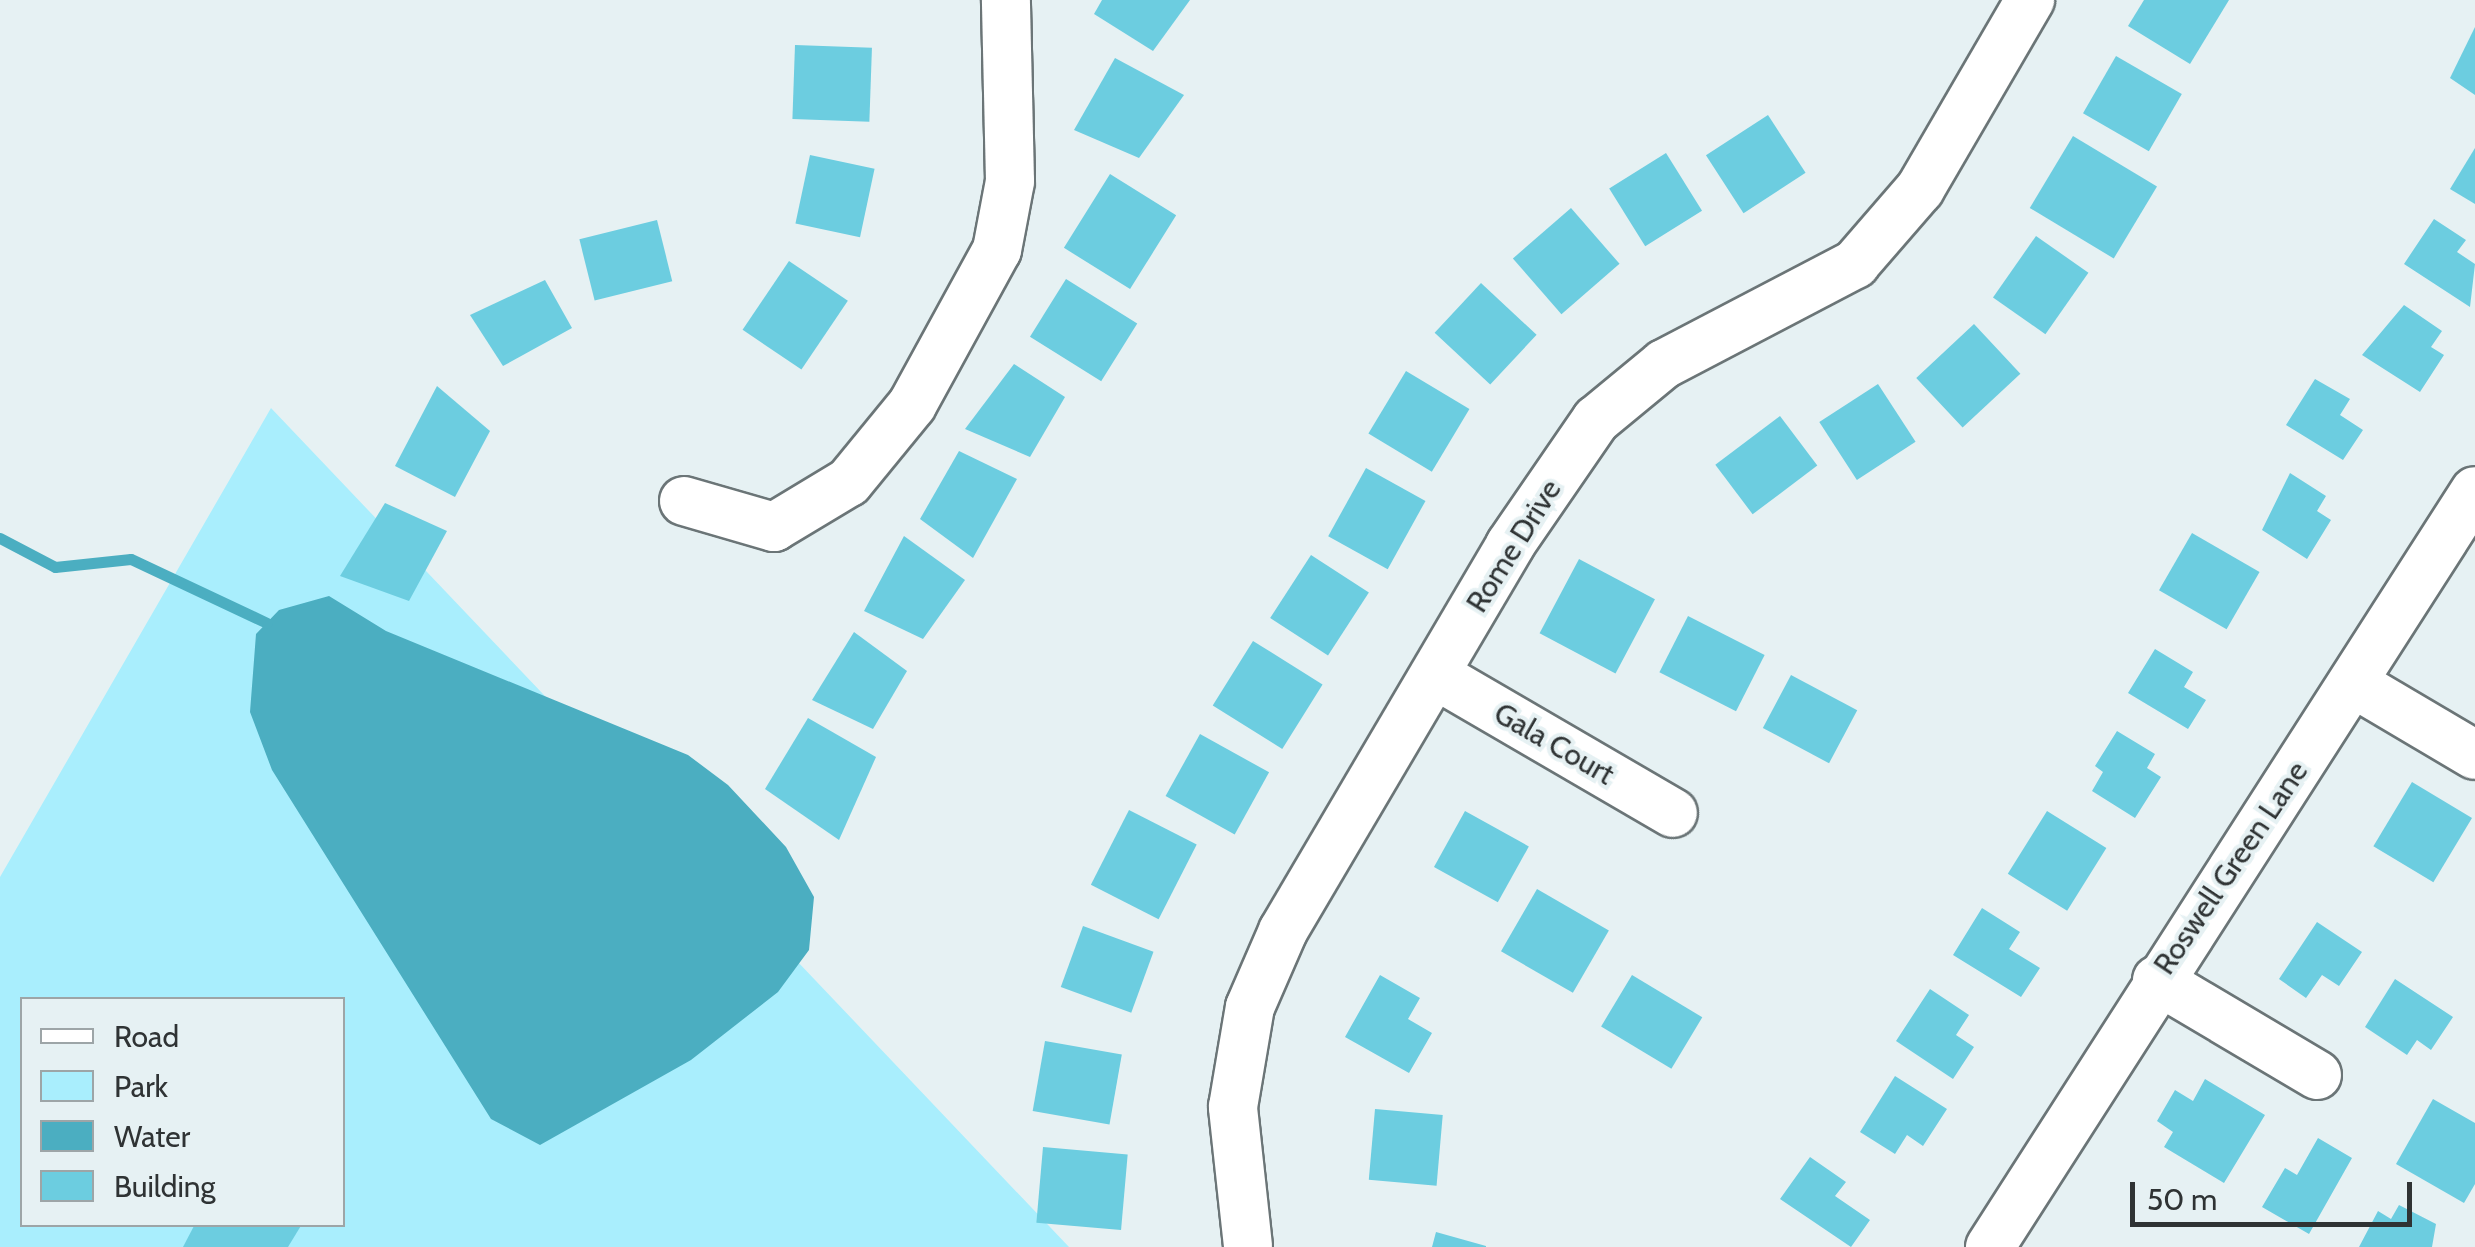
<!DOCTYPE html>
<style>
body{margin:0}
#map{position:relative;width:2475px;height:1247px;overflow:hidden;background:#e6f1f3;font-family:Cabin,sans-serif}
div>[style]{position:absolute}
.green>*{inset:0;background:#a9eefd}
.water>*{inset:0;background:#4baec1}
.stream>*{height:11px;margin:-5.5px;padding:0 5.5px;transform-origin:5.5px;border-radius:5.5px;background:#4baec1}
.building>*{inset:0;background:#6ccde0;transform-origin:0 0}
.roads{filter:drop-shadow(2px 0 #6b7577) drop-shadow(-2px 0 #6b7577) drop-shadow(0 2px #6b7577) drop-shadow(0 -2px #6b7577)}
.minor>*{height:48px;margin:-24px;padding:0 24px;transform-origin:24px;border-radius:24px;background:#fff}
span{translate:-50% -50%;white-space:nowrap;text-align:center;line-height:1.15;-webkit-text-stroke:8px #e6f1f3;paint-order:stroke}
.street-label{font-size:30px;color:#2f3334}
.legend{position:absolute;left:20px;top:997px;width:325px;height:230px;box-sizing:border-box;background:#e6f1f3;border:2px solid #9da5a7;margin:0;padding:12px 18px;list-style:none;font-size:30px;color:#2f3334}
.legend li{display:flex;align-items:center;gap:20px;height:50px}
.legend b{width:50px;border:2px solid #9da5a7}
.scale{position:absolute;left:2130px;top:1182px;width:282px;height:45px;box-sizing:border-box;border:5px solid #2f3334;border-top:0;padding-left:12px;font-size:30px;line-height:35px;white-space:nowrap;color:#2f3334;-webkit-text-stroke:8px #e6f1f3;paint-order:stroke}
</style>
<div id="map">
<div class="green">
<div style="clip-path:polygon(evenodd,271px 408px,1069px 1247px,0 1247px,0 877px,271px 408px,22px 1000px,342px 1000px,342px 1224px,22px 1224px,22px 1000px)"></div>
</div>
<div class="water">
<div style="clip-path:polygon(329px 596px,386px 631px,688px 755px,728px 785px,786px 847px,814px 897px,809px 950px,778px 992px,691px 1060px,540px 1145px,491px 1119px,272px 770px,250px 712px,256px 634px,279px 610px)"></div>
</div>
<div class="stream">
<div style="left:0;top:538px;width:62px;rotate:27.8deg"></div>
<div style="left:55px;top:567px;width:76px;rotate:-6deg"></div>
<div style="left:131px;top:559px;width:150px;rotate:25.2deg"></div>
</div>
<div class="building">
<div style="clip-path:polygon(1102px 0,1190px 0,1153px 51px,1094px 14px)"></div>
<div style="clip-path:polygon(2144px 0,2229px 0,2190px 64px,2128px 26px)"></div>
<div style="clip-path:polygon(2475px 27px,2475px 95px,2450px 78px)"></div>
<div style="left:795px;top:45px;width:77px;height:74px;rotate:2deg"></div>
<div style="left:2116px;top:56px;width:76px;height:66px;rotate:30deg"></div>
<div style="clip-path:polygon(1115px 58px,1184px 95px,1139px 158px,1074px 130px)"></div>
<div style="left:1768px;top:115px;width:69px;height:74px;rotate:57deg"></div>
<div style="left:2073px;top:136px;width:98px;height:84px;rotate:31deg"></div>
<div style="clip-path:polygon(2475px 148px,2475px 204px,2450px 189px)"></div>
<div style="left:1666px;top:153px;width:68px;height:67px;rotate:58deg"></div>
<div style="left:810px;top:155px;width:66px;height:70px;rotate:12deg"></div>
<div style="left:1110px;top:174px;width:78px;height:87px;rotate:32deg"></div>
<div style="left:1571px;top:208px;width:74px;height:77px;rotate:49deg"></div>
<div style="clip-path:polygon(2434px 219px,2466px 240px,2457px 252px,2475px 264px,2470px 307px,2404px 264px)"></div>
<div style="left:657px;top:220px;width:63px;height:80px;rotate:76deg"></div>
<div style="left:2036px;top:236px;width:64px;height:75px;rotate:35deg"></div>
<div style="left:789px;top:261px;width:71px;height:83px;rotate:34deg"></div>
<div style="left:1066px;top:279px;width:84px;height:68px;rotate:32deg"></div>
<div style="clip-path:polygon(545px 280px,572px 328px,503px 366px,470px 315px)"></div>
<div style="left:1481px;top:283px;width:76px;height:68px;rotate:43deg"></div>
<div style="clip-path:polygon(2404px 305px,2442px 331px,2431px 347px,2444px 355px,2420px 392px,2362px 355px)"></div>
<div style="left:1974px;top:324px;width:68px;height:79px;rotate:47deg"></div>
<div style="clip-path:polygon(1014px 364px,1065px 397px,1030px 457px,965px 429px)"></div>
<div style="left:1406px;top:371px;width:74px;height:73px;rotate:31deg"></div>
<div style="clip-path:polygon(2315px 379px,2350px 399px,2340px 415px,2363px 430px,2343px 460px,2286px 425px)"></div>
<div style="left:1878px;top:384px;width:69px;height:70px;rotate:57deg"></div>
<div style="clip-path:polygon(437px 386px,490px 431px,455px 497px,395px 466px)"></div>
<div style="left:1780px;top:416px;width:62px;height:81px;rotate:53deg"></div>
<div style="clip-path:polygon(959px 451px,1017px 479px,973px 558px,920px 519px)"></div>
<div style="left:1366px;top:468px;width:68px;height:78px;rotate:29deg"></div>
<div style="clip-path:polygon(2290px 473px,2326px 496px,2317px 511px,2331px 520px,2307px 559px,2262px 530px)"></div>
<div style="clip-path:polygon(385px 503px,447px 531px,409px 601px,340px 576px)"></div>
<div style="left:2192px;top:533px;width:78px;height:66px;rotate:30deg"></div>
<div style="clip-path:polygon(904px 536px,965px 580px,923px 639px,864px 611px)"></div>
<div style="left:1311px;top:555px;width:69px;height:75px;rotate:33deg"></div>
<div style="left:1579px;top:559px;width:86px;height:84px;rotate:28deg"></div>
<div style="left:1688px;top:616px;width:86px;height:63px;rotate:27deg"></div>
<div style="clip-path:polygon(854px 632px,907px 671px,873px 729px,812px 700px)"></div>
<div style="left:1253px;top:641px;width:82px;height:76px;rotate:32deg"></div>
<div style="clip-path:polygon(2155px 649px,2193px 672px,2184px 687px,2206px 700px,2188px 729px,2128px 693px)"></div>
<div style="left:1791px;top:675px;width:75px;height:60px;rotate:28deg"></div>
<div style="clip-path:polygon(808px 718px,876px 757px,839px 840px,765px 789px)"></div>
<div style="clip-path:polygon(2117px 731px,2155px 754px,2147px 768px,2161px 777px,2135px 818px,2092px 791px,2103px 772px,2095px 766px)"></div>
<div style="left:1200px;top:734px;width:79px;height:71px;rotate:29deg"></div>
<div style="left:2412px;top:782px;width:70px;height:75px;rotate:31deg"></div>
<div style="left:1129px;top:810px;width:76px;height:84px;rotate:27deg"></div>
<div style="left:1465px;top:811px;width:73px;height:64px;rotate:29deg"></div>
<div style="left:2047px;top:811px;width:70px;height:74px;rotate:32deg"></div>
<div style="left:1537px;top:889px;width:83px;height:72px;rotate:30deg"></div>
<div style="clip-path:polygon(1982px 908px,2020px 932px,2009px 949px,2040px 968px,2021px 997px,1953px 955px)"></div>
<div style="clip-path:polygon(2317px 922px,2362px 952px,2339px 986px,2322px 975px,2306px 998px,2279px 979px)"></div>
<div style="left:1083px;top:926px;width:75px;height:65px;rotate:20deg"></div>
<div style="clip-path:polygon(1380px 975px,1420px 998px,1408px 1019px,1432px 1033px,1409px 1073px,1345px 1037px)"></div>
<div style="left:1632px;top:975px;width:82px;height:60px;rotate:31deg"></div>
<div style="clip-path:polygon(2395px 979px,2453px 1017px,2431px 1050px,2417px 1040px,2407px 1055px,2365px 1027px)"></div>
<div style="clip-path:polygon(1930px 989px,1969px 1015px,1956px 1035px,1974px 1047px,1953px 1079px,1896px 1041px)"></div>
<div style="left:1045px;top:1041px;width:78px;height:71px;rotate:10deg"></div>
<div style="clip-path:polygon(1895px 1076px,1947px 1109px,1923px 1146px,1907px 1135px,1895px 1154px,1860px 1132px)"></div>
<div style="clip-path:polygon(2205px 1079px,2265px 1115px,2224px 1183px,2164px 1147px,2173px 1132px,2157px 1121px,2175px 1090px,2193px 1101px)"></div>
<div style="clip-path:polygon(2433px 1099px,2475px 1123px,2475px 1184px,2464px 1203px,2396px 1164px)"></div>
<div style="left:1375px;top:1109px;width:68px;height:71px;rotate:5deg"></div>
<div style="clip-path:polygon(2318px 1138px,2352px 1158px,2309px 1234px,2262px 1207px,2285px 1168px,2297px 1175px)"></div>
<div style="left:1043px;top:1147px;width:85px;height:76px;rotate:5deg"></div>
<div style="clip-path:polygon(1810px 1157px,1846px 1182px,1835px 1196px,1870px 1220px,1851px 1247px,1780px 1199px)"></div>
<div style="clip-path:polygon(2399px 1205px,2436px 1224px,2432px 1247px,2359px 1247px,2378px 1211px,2391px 1219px)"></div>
<div style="clip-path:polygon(195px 1224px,302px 1224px,288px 1247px,183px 1247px)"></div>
<div style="clip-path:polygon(1436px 1232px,1486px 1246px,1486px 1247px,1432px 1247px)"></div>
</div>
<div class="roads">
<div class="minor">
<div style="left:684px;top:501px;width:94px;rotate:16.1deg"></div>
<div style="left:774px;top:527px;width:87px;rotate:-31deg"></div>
<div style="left:849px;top:482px;width:99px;rotate:-50.7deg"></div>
<div style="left:912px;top:405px;width:177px;rotate:-61.3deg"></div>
<div style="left:997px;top:250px;width:70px;rotate:-79.3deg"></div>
<div style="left:1010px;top:181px;width:181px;rotate:-91.3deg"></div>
<div style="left:1436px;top:675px;width:274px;rotate:30.2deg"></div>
<div style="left:2355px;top:684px;width:139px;rotate:30.6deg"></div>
<div style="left:2157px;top:980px;width:186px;rotate:30.7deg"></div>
<div style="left:1248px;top:1246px;width:140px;rotate:-96.2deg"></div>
<div style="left:1233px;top:1107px;width:101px;rotate:-80.4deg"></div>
<div style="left:1250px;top:1007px;width:83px;rotate:-66.5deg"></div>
<div style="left:1283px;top:931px;width:448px;rotate:-59.5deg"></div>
<div style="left:1510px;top:545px;width:152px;rotate:-55.5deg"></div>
<div style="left:1596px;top:420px;width:88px;rotate:-39.5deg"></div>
<div style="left:1664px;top:364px;width:216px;rotate:-27.6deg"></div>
<div style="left:1855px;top:264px;width:99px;rotate:-49.1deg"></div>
<div style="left:1920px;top:189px;width:219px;rotate:-59.8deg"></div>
<div style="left:1990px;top:1247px;width:898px;rotate:-57.32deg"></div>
</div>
</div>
<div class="street-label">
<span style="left:1514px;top:546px;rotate:-58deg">Rome Drive</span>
<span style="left:1554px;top:744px;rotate:30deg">Gala Court</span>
<span style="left:2231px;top:868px;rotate:-56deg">Roswell Green Lane</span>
</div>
<ul class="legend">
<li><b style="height:12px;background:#fff"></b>Road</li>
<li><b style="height:28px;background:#a9eefd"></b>Park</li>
<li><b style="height:28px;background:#4baec1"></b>Water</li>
<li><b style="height:28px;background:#6ccde0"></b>Building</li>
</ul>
<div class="scale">50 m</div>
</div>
